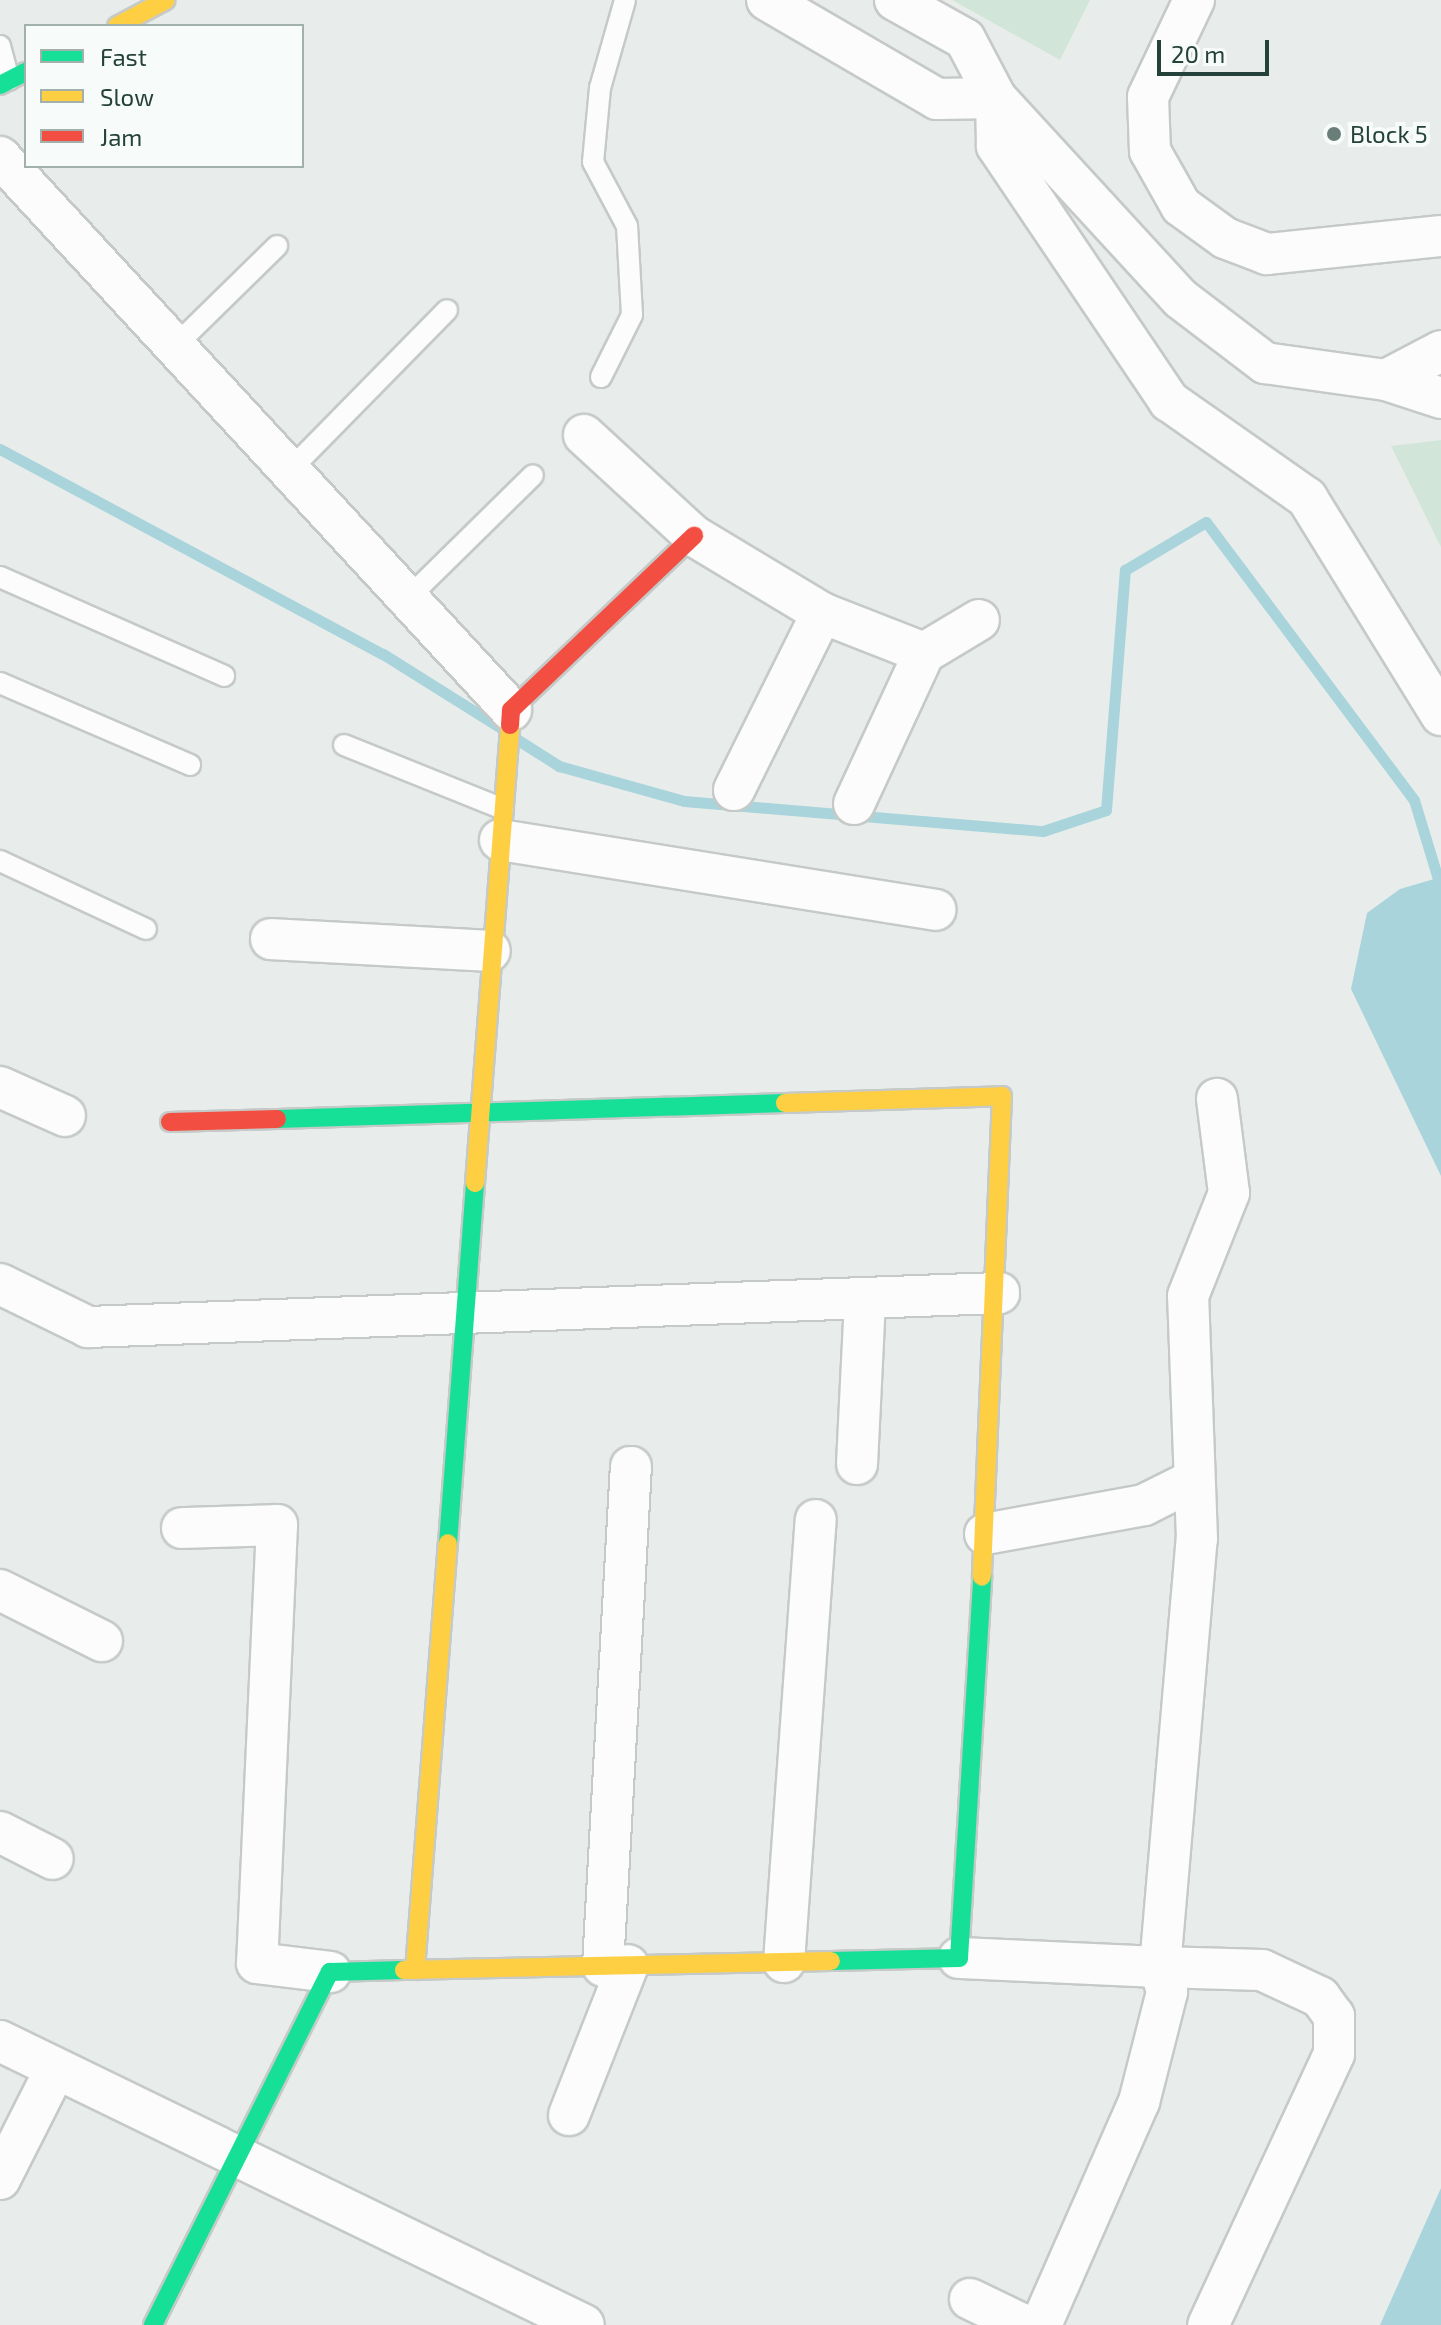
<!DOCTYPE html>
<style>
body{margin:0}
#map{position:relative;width:1441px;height:2325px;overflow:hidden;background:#e8edeb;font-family:"Exo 2",sans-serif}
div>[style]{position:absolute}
.green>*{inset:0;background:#d1e6d8}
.water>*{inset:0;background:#a9d4db}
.stream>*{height:11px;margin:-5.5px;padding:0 5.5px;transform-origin:5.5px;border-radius:5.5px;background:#a9d4db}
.roads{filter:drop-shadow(2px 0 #c5cac8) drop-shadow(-2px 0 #c5cac8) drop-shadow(0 2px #c5cac8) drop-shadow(0 -2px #c5cac8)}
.lane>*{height:20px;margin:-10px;padding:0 10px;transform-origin:10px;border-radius:10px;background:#fcfcfc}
.street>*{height:40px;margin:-20px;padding:0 20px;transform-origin:20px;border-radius:20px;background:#fcfcfc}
.fast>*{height:18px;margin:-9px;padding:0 9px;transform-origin:9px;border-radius:9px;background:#16e098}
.slow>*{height:18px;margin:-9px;padding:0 9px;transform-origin:9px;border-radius:9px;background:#ffcf43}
.jam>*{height:18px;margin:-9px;padding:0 9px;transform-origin:9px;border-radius:9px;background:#f24e42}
.dots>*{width:22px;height:22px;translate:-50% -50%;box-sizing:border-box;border:4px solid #f7fbf9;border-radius:50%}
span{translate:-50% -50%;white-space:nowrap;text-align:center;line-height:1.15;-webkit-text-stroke:8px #f7fbf9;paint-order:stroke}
.poi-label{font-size:24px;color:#24423a}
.left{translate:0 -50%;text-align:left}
.legend{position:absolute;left:24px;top:24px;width:280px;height:144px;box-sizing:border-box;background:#f7fbf9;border:2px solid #a3b1ad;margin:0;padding:10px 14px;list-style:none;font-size:24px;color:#24423a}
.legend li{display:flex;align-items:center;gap:16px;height:40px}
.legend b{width:40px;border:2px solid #a3b1ad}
.scale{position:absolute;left:1157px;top:40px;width:112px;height:36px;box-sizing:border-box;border:4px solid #24423a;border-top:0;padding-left:10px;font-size:24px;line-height:28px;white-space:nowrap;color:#24423a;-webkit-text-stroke:6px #f7fbf9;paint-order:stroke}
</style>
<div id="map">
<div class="green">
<div style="clip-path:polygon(952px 0,1090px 0,1060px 60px)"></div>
<div style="clip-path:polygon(1441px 440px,1441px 547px,1391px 446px)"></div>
</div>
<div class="water">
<div style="clip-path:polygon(1441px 877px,1441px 1176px,1351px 989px,1367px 913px,1400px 889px)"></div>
<div style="clip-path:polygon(1441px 2188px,1441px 2325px,1380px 2325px)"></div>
</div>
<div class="stream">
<div style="left:0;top:449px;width:434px;rotate:28.2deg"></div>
<div style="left:383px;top:654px;width:139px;rotate:32.1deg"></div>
<div style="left:518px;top:740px;width:49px;rotate:32.4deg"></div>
<div style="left:559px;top:766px;width:130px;rotate:15.6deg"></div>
<div style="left:684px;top:801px;width:360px;rotate:4.8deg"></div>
<div style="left:1043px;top:831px;width:66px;rotate:-18.4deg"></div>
<div style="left:1106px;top:810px;width:241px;rotate:-85.5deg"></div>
<div style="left:1125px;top:570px;width:94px;rotate:-30.7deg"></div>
<div style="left:1206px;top:522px;width:347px;rotate:53.2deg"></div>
<div style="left:1414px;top:800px;width:93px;rotate:73.1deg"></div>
</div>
<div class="roads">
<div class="lane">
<div style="left:0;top:46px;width:35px;rotate:75deg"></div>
<div style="left:175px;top:346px;width:143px;rotate:-44.4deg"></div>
<div style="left:601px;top:377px;width:69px;rotate:-63.4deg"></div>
<div style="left:632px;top:315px;width:89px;rotate:-93.2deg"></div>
<div style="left:627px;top:226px;width:72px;rotate:-118deg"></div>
<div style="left:593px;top:162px;width:74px;rotate:-84.6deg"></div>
<div style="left:600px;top:88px;width:91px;rotate:-74.1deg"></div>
<div style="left:290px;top:470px;width:224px;rotate:-45.5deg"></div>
<div style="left:0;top:577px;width:245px;rotate:23.8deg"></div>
<div style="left:408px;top:598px;width:175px;rotate:-44.5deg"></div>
<div style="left:0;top:683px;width:207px;rotate:23.3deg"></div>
<div style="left:344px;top:745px;width:171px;rotate:21.9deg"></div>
<div style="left:0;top:861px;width:161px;rotate:25deg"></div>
</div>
<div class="street">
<div style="left:767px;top:0;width:197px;rotate:30.2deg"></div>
<div style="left:937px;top:99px;width:59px;rotate:-1deg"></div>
<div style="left:895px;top:0;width:80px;rotate:29.1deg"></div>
<div style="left:965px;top:39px;width:67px;rotate:62.3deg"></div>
<div style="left:996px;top:98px;width:273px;rotate:47.4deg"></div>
<div style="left:1181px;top:299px;width:106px;rotate:37.3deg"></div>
<div style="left:1265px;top:363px;width:122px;rotate:8deg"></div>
<div style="left:1386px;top:380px;width:58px;rotate:18.1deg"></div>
<div style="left:1194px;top:0;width:107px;rotate:115.4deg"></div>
<div style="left:1148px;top:97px;width:54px;rotate:87.9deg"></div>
<div style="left:1150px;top:151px;width:63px;rotate:60.6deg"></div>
<div style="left:1181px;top:206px;width:54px;rotate:36deg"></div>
<div style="left:1225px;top:238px;width:45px;rotate:20.9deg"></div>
<div style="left:1267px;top:254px;width:175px;rotate:-5.9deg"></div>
<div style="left:996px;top:98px;width:48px;rotate:88.8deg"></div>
<div style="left:997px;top:146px;width:308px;rotate:56deg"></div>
<div style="left:1169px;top:401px;width:169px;rotate:35.1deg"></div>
<div style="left:1307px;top:498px;width:255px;rotate:58.3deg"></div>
<div style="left:0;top:157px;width:753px;rotate:47.26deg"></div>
<div style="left:1386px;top:380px;width:62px;rotate:-27.8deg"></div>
<div style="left:584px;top:435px;width:149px;rotate:42.6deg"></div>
<div style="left:694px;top:536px;width:149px;rotate:31deg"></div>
<div style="left:822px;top:613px;width:110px;rotate:21.4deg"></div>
<div style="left:924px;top:653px;width:64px;rotate:-31deg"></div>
<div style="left:734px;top:790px;width:198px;rotate:-63.6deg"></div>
<div style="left:854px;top:804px;width:166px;rotate:-65.1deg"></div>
<div style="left:500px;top:840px;width:441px;rotate:9.1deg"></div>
<div style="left:271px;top:939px;width:219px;rotate:3.1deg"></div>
<div style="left:0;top:1087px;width:71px;rotate:24deg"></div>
<div style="left:0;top:1284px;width:98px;rotate:26deg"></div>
<div style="left:88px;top:1327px;width:912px;rotate:-2.14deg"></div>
<div style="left:857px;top:1464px;width:166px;rotate:-87.2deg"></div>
<div style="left:182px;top:1528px;width:95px;rotate:-1.8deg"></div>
<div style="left:277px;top:1525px;width:438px;rotate:92.6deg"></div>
<div style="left:257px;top:1963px;width:74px;rotate:7deg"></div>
<div style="left:985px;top:1534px;width:162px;rotate:-10.3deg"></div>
<div style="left:1144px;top:1505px;width:56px;rotate:-26.6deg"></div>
<div style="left:0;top:1590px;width:114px;rotate:26.6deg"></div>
<div style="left:0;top:1832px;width:59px;rotate:27deg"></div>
<div style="left:959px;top:1958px;width:201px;rotate:2.6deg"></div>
<div style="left:1160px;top:1967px;width:430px;rotate:-85.1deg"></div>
<div style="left:1197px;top:1539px;width:243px;rotate:-92.1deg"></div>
<div style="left:1188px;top:1296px;width:111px;rotate:-68.3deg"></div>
<div style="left:1229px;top:1193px;width:95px;rotate:-97.3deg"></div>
<div style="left:784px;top:1962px;width:443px;rotate:-85.9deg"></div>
<div style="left:603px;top:1966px;width:500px;rotate:-86.8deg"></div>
<div style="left:0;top:2041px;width:649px;rotate:25.93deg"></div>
<div style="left:569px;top:2115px;width:161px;rotate:-68.5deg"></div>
<div style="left:0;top:2179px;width:122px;rotate:-63.2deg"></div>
<div style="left:970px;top:2299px;width:60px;rotate:25.7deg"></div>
<div style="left:1041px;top:2325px;width:244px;rotate:-66.3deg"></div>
<div style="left:1139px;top:2102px;width:114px;rotate:-75.7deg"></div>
<div style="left:1167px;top:1992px;width:26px;rotate:-106deg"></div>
<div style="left:1160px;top:1967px;width:102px;rotate:1.7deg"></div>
<div style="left:1262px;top:1970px;width:64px;rotate:25deg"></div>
<div style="left:1320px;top:1997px;width:24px;rotate:54deg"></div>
<div style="left:1334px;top:2016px;width:38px;rotate:90deg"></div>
<div style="left:1334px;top:2054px;width:299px;rotate:114.9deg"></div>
</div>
<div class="fast">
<div style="left:0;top:85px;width:29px;rotate:-27deg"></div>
<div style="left:277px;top:1119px;width:508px;rotate:-1.8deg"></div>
<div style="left:448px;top:1543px;width:361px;rotate:-85.7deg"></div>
<div style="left:831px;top:1961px;width:128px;rotate:-1.3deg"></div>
<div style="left:959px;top:1958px;width:382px;rotate:-86.5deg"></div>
<div style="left:153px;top:2325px;width:395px;rotate:-63.4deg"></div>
<div style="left:330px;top:1972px;width:74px;rotate:-1.5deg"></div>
</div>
<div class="slow">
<div style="left:117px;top:26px;width:55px;rotate:-28deg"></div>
<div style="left:785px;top:1103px;width:217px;rotate:-1.8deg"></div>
<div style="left:1002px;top:1096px;width:481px;rotate:92.4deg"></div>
<div style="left:475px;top:1183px;width:459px;rotate:-85.6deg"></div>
<div style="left:404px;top:1970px;width:427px;rotate:-1.2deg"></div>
<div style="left:415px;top:1970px;width:428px;rotate:-85.6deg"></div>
</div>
<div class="jam">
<div style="left:510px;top:725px;width:15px;rotate:-86deg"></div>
<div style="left:511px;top:710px;width:253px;rotate:-43.6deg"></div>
<div style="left:170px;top:1122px;width:107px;rotate:-1.6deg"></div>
</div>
</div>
<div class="dots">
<div style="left:1334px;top:134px;background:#697e78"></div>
</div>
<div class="poi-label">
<span class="left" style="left:1350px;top:134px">Block 5</span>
</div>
<ul class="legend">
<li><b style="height:10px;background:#16e098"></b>Fast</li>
<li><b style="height:10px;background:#ffcf43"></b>Slow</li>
<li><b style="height:10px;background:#f24e42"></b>Jam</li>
</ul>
<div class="scale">20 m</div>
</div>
